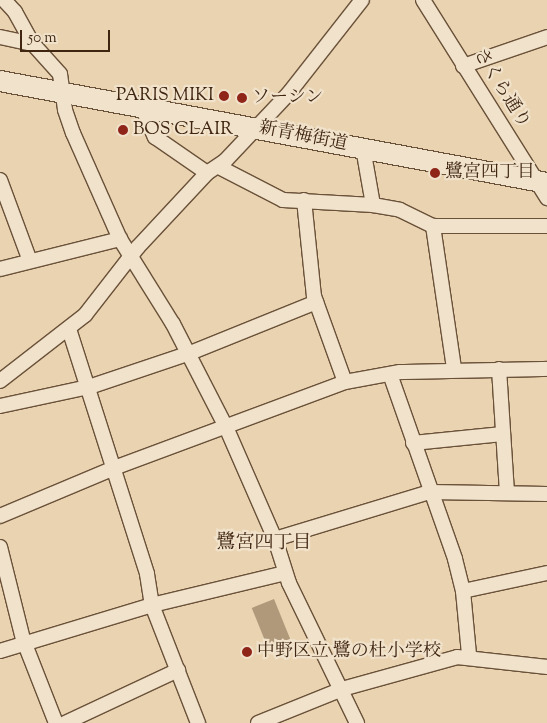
<!DOCTYPE html>
<meta charset="utf-8">
<style>
body{margin:0}
#map{position:relative;width:547px;height:723px;overflow:hidden;background:#e9d3b0;font-family:"Sorts Mill Goudy","Noto Serif JP",serif}
div>[style]{position:absolute}
.water>*{inset:0;background:#b0987a;transform-origin:0 0}
.roads{filter:drop-shadow(1px 0 #6a5139) drop-shadow(-1px 0 #6a5139) drop-shadow(0 1px #6a5139) drop-shadow(0 -1px #6a5139)}
.minor>*{height:14px;margin:-7px;padding:0 7px;transform-origin:7px;border-radius:7px;background:#f1e2cc}
.secondary>*{height:20px;margin:-10px;padding:0 10px;transform-origin:10px;border-radius:10px;background:#f1e2cc}
.dots>*{width:14px;height:14px;translate:-50% -50%;box-sizing:border-box;border:2px solid #f1e2cc;border-radius:50%}
span{translate:-50% -50%;white-space:nowrap;text-align:center;line-height:1.15;-webkit-text-stroke:4.5px #f1e2cc;paint-order:stroke}
.street-label{font-size:18px;color:#402611}
.poi-label{font-size:18px;color:#402611}
.right{translate:-100% -50%;text-align:right}
.left{translate:0 -50%;text-align:left}
.neighbourhood-label{font-size:19px;color:#402611}
.scale{position:absolute;left:20px;top:30px;width:90px;height:22px;box-sizing:border-box;border:2px solid #402611;border-top:0;padding-left:6px;font-size:15px;line-height:18px;white-space:nowrap;color:#402611;-webkit-text-stroke:4px #f1e2cc;paint-order:stroke}
</style>
<div id="map">
<div class="water">
<div style="left:274px;top:599px;width:43px;height:24px;rotate:68deg"></div>
</div>
<div class="roads">
<div class="minor">
<div style="left:4px;top:0;width:16px;rotate:47deg"></div>
<div style="left:15px;top:12px;width:37px;rotate:61deg"></div>
<div style="left:33px;top:44px;width:40px;rotate:48deg"></div>
<div style="left:60px;top:74px;width:36px;rotate:82deg"></div>
<div style="left:65px;top:110px;width:24px;rotate:71deg"></div>
<div style="left:73px;top:133px;width:116px;rotate:66.1deg"></div>
<div style="left:120px;top:239px;width:100px;rotate:58.1deg"></div>
<div style="left:173px;top:324px;width:116px;rotate:62.8deg"></div>
<div style="left:226px;top:427px;width:122px;rotate:66.4deg"></div>
<div style="left:275px;top:539px;width:46px;rotate:72.3deg"></div>
<div style="left:289px;top:583px;width:156px;rotate:64.1deg"></div>
<div style="left:423px;top:0;width:234px;rotate:57.9deg"></div>
<div style="left:0;top:37px;width:34px;rotate:12deg"></div>
<div style="left:463px;top:66px;width:89px;rotate:-19deg"></div>
<div style="left:142px;top:107px;width:33px;rotate:67deg"></div>
<div style="left:155px;top:137px;width:63px;rotate:34.7deg"></div>
<div style="left:363px;top:148px;width:58px;rotate:80deg"></div>
<div style="left:219px;top:167px;width:72px;rotate:27.3deg"></div>
<div style="left:283px;top:200px;width:90px;rotate:3.2deg"></div>
<div style="left:373px;top:205px;width:27px;rotate:10deg"></div>
<div style="left:400px;top:210px;width:37px;rotate:26deg"></div>
<div style="left:433px;top:226px;width:114px"></div>
<div style="left:0;top:180px;width:86px;rotate:69.7deg"></div>
<div style="left:304px;top:200px;width:97px;rotate:84.1deg"></div>
<div style="left:314px;top:296px;width:91px;rotate:70.2deg"></div>
<div style="left:433px;top:226px;width:145px;rotate:81.6deg"></div>
<div style="left:0;top:269px;width:124px;rotate:-14deg"></div>
<div style="left:69px;top:329px;width:257px;rotate:72.3deg"></div>
<div style="left:147px;top:574px;width:31px;rotate:81deg"></div>
<div style="left:152px;top:605px;width:127px;rotate:68.7deg"></div>
<div style="left:499px;top:369px;width:123px;rotate:86.3deg"></div>
<div style="left:390px;top:374px;width:196px;rotate:70.6deg"></div>
<div style="left:455px;top:559px;width:33px;rotate:76deg"></div>
<div style="left:463px;top:591px;width:64px;rotate:84.6deg"></div>
<div style="left:0;top:381px;width:108px;rotate:-37.8deg"></div>
<div style="left:85px;top:315px;width:86px;rotate:-52.1deg"></div>
<div style="left:138px;top:247px;width:101px;rotate:-47deg"></div>
<div style="left:207px;top:173px;width:22px;rotate:-34deg"></div>
<div style="left:225px;top:161px;width:93px;rotate:-46.7deg"></div>
<div style="left:289px;top:93px;width:118px;rotate:-51.9deg"></div>
<div style="left:0;top:406px;width:91px;rotate:-12.1deg"></div>
<div style="left:89px;top:387px;width:107px;rotate:-18.6deg"></div>
<div style="left:190px;top:353px;width:136px;rotate:-22deg"></div>
<div style="left:413px;top:443px;width:90px;rotate:-5.7deg"></div>
<div style="left:0;top:516px;width:124px;rotate:-22.8deg"></div>
<div style="left:114px;top:468px;width:246px;rotate:-20.4deg"></div>
<div style="left:345px;top:382px;width:56px;rotate:-10.3deg"></div>
<div style="left:400px;top:372px;width:147px;rotate:-1.2deg"></div>
<div style="left:275px;top:539px;width:162px;rotate:-16.9deg"></div>
<div style="left:430px;top:492px;width:117px;rotate:1deg"></div>
<div style="left:0;top:547px;width:95px;rotate:76deg"></div>
<div style="left:23px;top:639px;width:90px;rotate:68.6deg"></div>
<div style="left:463px;top:591px;width:86px;rotate:-12.1deg"></div>
<div style="left:0;top:651px;width:159px;rotate:-16.8deg"></div>
<div style="left:152px;top:605px;width:137px;rotate:-13.5deg"></div>
<div style="left:65px;top:723px;width:125px;rotate:-25.1deg"></div>
<div style="left:258px;top:723px;width:91px;rotate:-22deg"></div>
<div style="left:342px;top:689px;width:119px;rotate:-15.5deg"></div>
<div style="left:457px;top:657px;width:91px;rotate:6.3deg"></div>
</div>
<div class="secondary">
<div style="left:0;top:81px;width:556px;rotate:10.56deg"></div>
</div>
</div>
<div class="dots">
<div style="left:224px;top:96px;background:#8f2418"></div>
<div style="left:242px;top:98px;background:#8f2418"></div>
<div style="left:123px;top:130px;background:#8f2418"></div>
<div style="left:435px;top:173px;background:#8f2418"></div>
<div style="left:247px;top:652px;background:#8f2418"></div>
</div>
<div class="street-label">
<span style="left:501px;top:89px;rotate:58deg">さくら通り</span>
<span style="left:303px;top:137px;rotate:11deg">新青梅街道</span>
</div>
<div class="poi-label">
<span class="right" style="left:214px;top:96px">PARIS MIKI</span>
<span class="left" style="left:252px;top:98px">ソーシン</span>
<span class="left" style="left:133px;top:130px">BOS CLAIR</span>
<span class="left" style="left:445px;top:173px">鷺宮四丁目</span>
<span class="left" style="left:257px;top:652px">中野区立 鷺の杜小学校</span>
</div>
<div class="neighbourhood-label">
<span style="left:264px;top:544px">鷺宮四丁目</span>
</div>
<div class="scale">50 m</div>
</div>
